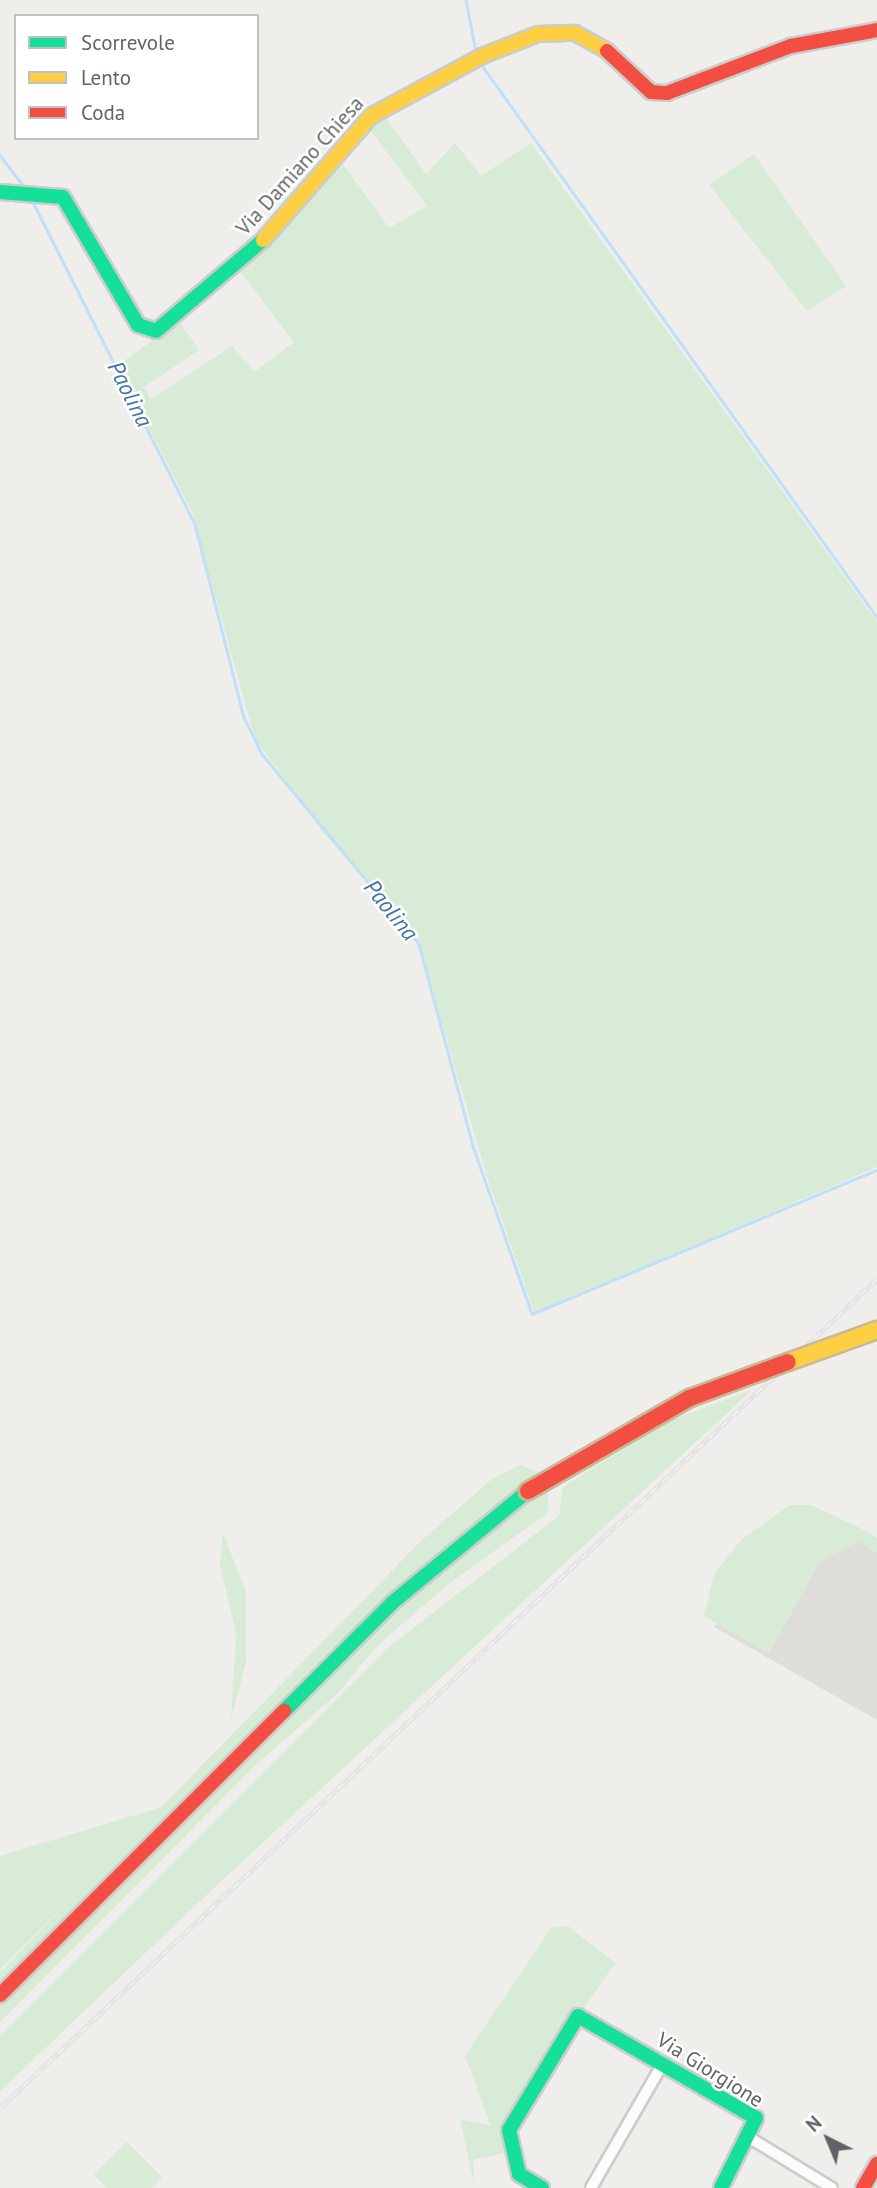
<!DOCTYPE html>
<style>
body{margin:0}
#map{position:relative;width:877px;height:2188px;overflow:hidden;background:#efeeea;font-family:"PT Sans",sans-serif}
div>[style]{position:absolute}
.industrial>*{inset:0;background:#dfddda}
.green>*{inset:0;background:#d8ebd6}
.stream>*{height:2.5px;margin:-1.25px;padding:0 1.25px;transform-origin:1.25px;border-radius:1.25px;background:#bfe0f9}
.roads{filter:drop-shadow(2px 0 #cbcccc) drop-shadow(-2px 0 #cbcccc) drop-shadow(0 2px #cbcccc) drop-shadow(0 -2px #cbcccc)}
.street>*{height:10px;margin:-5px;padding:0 5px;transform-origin:5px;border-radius:5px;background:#fdfcfc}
.fast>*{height:14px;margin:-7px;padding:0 7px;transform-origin:7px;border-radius:7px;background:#16e098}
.slow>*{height:14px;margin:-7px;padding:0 7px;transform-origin:7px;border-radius:7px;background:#ffcf43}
.jam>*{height:14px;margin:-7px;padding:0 7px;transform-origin:7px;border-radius:7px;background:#f24e42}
.rail>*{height:5px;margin-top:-2.5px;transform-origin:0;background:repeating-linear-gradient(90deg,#fff 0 8px,#e4e4e4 0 16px);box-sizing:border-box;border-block:2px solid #e4e4e4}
.bridges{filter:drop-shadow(2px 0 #c8b996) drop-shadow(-2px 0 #c8b996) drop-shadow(0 2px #c8b996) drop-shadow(0 -2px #c8b996)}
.slow-bridge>*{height:16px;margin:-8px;padding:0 8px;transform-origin:8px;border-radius:8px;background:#ffcf43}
.jam-bridge>*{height:16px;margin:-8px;padding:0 8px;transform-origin:8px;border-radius:8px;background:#f24e42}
span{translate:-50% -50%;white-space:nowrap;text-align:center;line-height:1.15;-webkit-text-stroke:5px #fff;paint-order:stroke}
.street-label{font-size:21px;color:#5f6368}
.water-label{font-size:23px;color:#4174aa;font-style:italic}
.legend{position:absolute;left:14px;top:14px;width:245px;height:126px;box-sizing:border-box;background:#fff;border:2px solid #bfc1c3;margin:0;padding:9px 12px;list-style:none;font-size:21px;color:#5f6368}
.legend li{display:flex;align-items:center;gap:14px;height:35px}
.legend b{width:35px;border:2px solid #bfc1c3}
.north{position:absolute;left:793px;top:2104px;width:70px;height:70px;-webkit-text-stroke:5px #fff;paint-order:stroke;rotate:317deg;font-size:19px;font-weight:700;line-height:28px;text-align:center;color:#5f6368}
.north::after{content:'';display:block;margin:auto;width:24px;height:32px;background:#5f6368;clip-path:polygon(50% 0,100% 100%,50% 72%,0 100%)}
</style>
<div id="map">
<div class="industrial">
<div style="clip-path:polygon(811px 1505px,877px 1541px,877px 1720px,714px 1627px)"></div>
</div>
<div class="green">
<div style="clip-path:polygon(383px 113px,426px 174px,455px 143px,481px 176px,531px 143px,877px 622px,877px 1167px,535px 1314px,487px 1177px,417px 937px,323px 832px,255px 739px,192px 512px,117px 366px,179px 321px,199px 350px,144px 387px,151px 399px,232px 346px,254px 372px,294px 342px,240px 272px,343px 164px,389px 228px,427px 206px,368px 127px)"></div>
<div style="clip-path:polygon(754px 154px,846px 286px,807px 311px,709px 185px)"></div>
<div style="clip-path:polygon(753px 1389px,217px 1885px,0 2091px,0 2036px,390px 1646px,559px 1516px,563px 1487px,663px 1424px)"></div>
<div style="clip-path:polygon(520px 1465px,538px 1472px,331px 1649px,0 1985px,0 1972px,421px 1541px,492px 1479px)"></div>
<div style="clip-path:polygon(549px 1488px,548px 1513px,447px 1585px,376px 1647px,338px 1693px,258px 1763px,0 2022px,0 2002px,304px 1699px,485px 1529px)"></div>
<div style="clip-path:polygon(790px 1505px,811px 1505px,864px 1530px,877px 1538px,877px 1553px,858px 1542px,820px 1561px,769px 1654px,704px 1616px,714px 1574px,742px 1539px)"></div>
<div style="clip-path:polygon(223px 1533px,246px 1592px,246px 1662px,231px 1720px,236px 1633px,220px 1565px)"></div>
<div style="clip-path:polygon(165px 1806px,0 1969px,0 1856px)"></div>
<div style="clip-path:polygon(568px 1926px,615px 1963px,508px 2119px,507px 2152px,473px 2160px,475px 2188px,460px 2119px,491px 2126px,465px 2056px,551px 1928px)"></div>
<div style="clip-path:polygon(127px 2142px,162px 2177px,151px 2188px,107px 2188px,94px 2175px)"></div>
</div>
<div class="stream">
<div style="left:466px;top:0;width:53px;rotate:79.1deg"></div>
<div style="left:481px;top:64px;width:680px;rotate:54.39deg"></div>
<div style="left:0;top:155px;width:41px;rotate:52.9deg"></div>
<div style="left:32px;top:200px;width:363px;rotate:63.3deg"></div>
<div style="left:195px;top:524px;width:199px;rotate:75.8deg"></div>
<div style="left:244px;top:717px;width:41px;rotate:64.1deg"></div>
<div style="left:262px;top:754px;width:246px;rotate:50.4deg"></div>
<div style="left:419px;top:944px;width:212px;rotate:75deg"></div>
<div style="left:474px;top:1149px;width:175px;rotate:70.6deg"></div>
<div style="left:532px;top:1314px;width:374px;rotate:-22.7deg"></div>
</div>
<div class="roads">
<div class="street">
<div style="left:750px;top:2138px;width:96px;rotate:31.4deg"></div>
<div style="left:591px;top:2188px;width:142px;rotate:-60deg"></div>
</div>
<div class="fast">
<div style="left:0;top:192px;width:63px;rotate:4.5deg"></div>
<div style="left:63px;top:197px;width:148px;rotate:59.6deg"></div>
<div style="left:138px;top:325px;width:19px;rotate:18deg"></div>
<div style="left:156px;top:331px;width:140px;rotate:-40.4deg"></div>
<div style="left:284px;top:1711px;width:153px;rotate:-45deg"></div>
<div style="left:392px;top:1603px;width:176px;rotate:-39.5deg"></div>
<div style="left:542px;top:2188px;width:27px;rotate:-149deg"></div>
<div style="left:519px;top:2174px;width:45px;rotate:-102.8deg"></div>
<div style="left:509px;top:2130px;width:133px;rotate:-58.8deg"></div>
<div style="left:578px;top:2016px;width:205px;rotate:29.8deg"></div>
<div style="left:756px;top:2118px;width:78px;rotate:116.6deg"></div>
</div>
<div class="slow">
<div style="left:263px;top:240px;width:164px;rotate:-48.9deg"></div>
<div style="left:371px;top:116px;width:126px;rotate:-28.4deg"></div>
<div style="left:482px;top:56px;width:60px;rotate:-21.4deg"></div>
<div style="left:538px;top:34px;width:37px;rotate:-2deg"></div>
<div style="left:575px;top:33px;width:37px;rotate:29deg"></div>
</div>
<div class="jam">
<div style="left:607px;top:51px;width:60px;rotate:43deg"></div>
<div style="left:651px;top:92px;width:16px;rotate:4deg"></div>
<div style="left:667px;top:93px;width:133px;rotate:-20.8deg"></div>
<div style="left:791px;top:46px;width:87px;rotate:-10.5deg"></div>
<div style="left:0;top:1995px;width:402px;rotate:-45deg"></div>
<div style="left:863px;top:2188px;width:28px;rotate:-60deg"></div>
</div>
</div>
<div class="rail">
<div style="left:0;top:2108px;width:1207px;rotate:-43.39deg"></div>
</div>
<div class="bridges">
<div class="slow-bridge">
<div style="left:788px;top:1362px;width:95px;rotate:-19.8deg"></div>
</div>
<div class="jam-bridge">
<div style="left:528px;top:1491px;width:187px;rotate:-29.9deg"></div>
<div style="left:690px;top:1398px;width:104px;rotate:-20.2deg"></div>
</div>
</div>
<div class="street-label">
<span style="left:300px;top:166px;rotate:-48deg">Via Damiano Chiesa</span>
<span style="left:710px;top:2070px;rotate:32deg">Via Giorgione</span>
</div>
<div class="water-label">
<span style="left:130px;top:394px;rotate:63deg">Paolina</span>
<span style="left:391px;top:910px;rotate:51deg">Paolina</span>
</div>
<ul class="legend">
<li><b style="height:9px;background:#16e098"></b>Scorrevole</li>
<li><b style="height:9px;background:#ffcf43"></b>Lento</li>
<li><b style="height:9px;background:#f24e42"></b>Coda</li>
</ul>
<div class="north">N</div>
</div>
